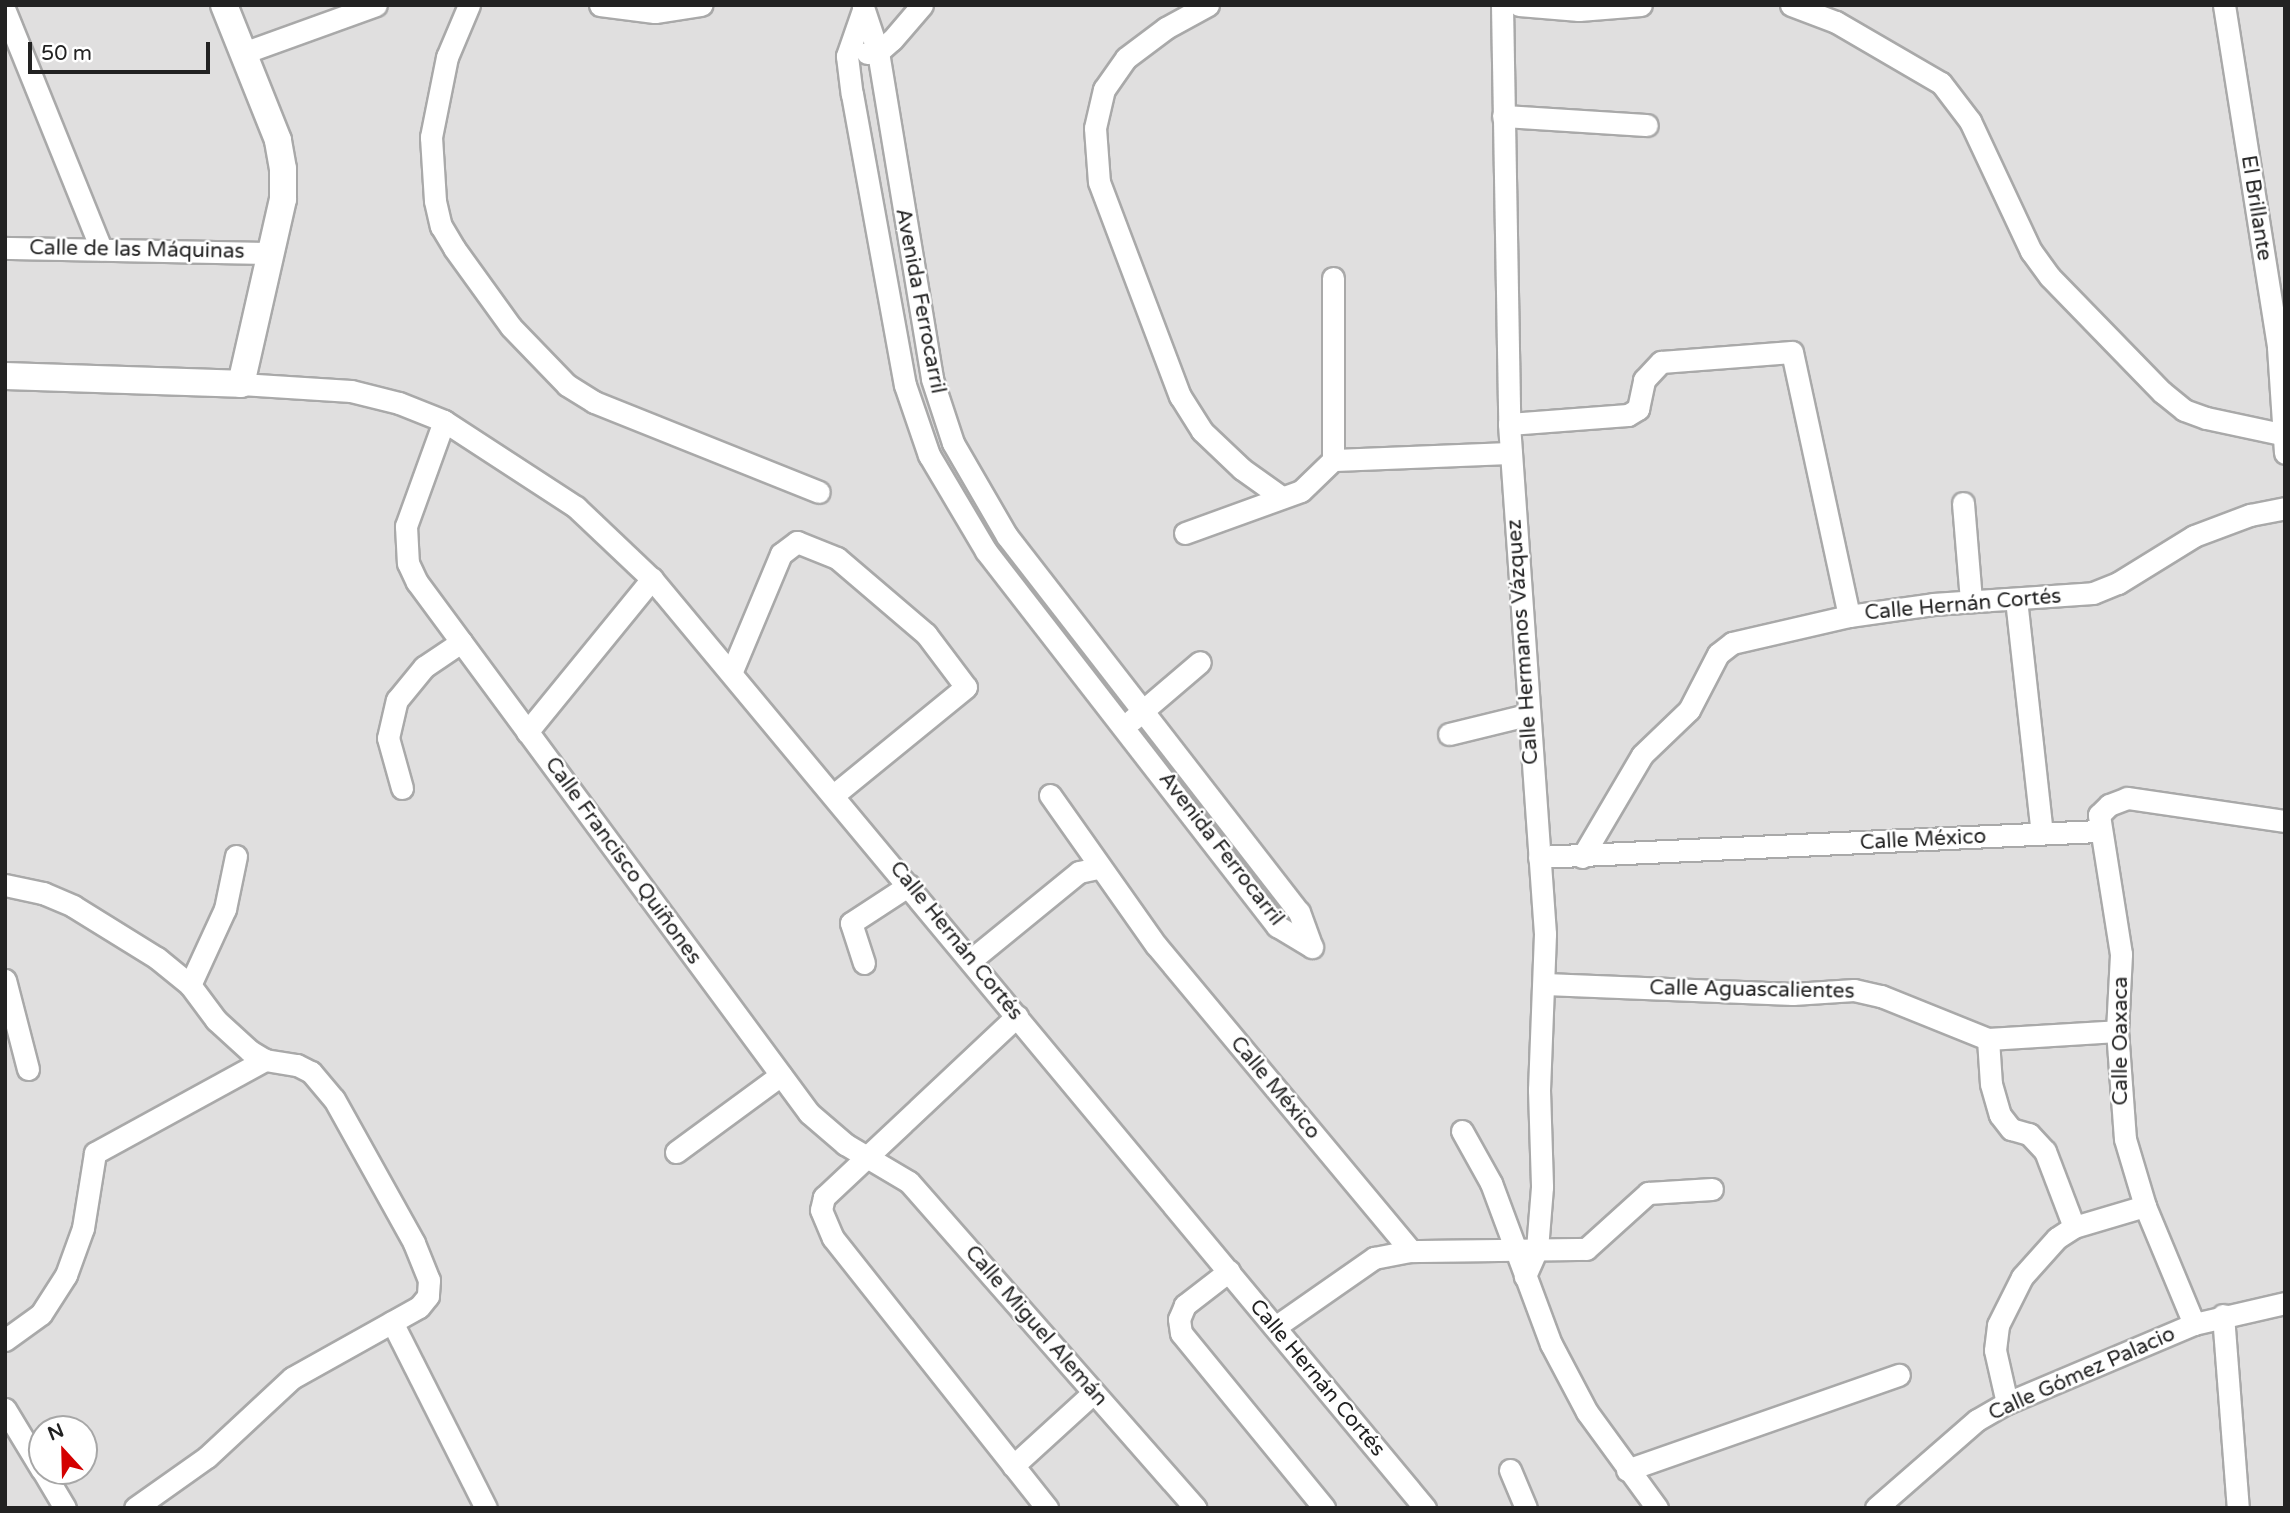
<!DOCTYPE html>
<meta charset="utf-8">
<style>
body{margin:0}
#map{position:relative;width:2290px;height:1513px;overflow:hidden;background:#f2efe9;font-family:"Varela Round",sans-serif}
div>[style]{position:absolute}
.residential>*{inset:0;background:#e0dfdf}
.roads{filter:drop-shadow(2px 0 #a9a9a9) drop-shadow(-2px 0 #a9a9a9) drop-shadow(0 2px #a9a9a9) drop-shadow(0 -2px #a9a9a9)}
.minor>*{height:21px;margin:-10.5px;padding:0 10.5px;transform-origin:10.5px;border-radius:10.5px;background:#fff}
.tertiary>*{height:26px;margin:-13px;padding:0 13px;transform-origin:13px;border-radius:13px;background:#fff}
span{translate:-50% -50%;white-space:nowrap;text-align:center;line-height:1.15;-webkit-text-stroke:5px #fff;paint-order:stroke}
.street-label{font-size:21px;color:#222}
.frame{position:absolute;inset:0;border:7px solid #222;pointer-events:none}
.north{position:absolute;left:28px;top:1415px;width:70px;height:70px;box-sizing:border-box;background:#fff;border:2px solid #a7a7a7;border-radius:50%;rotate:338deg;font-size:19px;font-weight:700;line-height:28px;text-align:center;color:#222}
.north::after{content:'';display:block;margin:auto;width:24px;height:32px;background:#d40000;clip-path:polygon(50% 0,100% 100%,50% 72%,0 100%)}
.scale{position:absolute;left:28px;top:42px;width:182px;height:32px;box-sizing:border-box;border:4px solid #222;border-top:0;padding-left:9px;font-size:21px;line-height:24px;white-space:nowrap;color:#222;-webkit-text-stroke:5px #fff;paint-order:stroke}
</style>
<div id="map">
<div class="residential">
<div style="clip-path:polygon(evenodd,5px 5px,2285px 5px,2285px 1508px,5px 1508px,5px 5px,42px 1429px,84px 1429px,84px 1471px,42px 1471px,42px 1429px)"></div>
</div>
<div class="roads">
<div class="minor">
<div style="left:469px;top:5px;width:56px;rotate:112.9deg"></div>
<div style="left:447px;top:57px;width:82px;rotate:101.3deg"></div>
<div style="left:431px;top:137px;width:64px;rotate:86.4deg"></div>
<div style="left:435px;top:201px;width:26px;rotate:77deg"></div>
<div style="left:441px;top:226px;width:26px;rotate:59deg"></div>
<div style="left:454px;top:248px;width:97px;rotate:54.2deg"></div>
<div style="left:511px;top:327px;width:81px;rotate:46deg"></div>
<div style="left:567px;top:385px;width:32px;rotate:32deg"></div>
<div style="left:594px;top:402px;width:242px;rotate:21.8deg"></div>
<div style="left:600px;top:5px;width:55px;rotate:7.3deg"></div>
<div style="left:655px;top:12px;width:47px;rotate:-8.7deg"></div>
<div style="left:1208px;top:5px;width:48px;rotate:151.3deg"></div>
<div style="left:1166px;top:28px;width:50px;rotate:143.1deg"></div>
<div style="left:1126px;top:58px;width:38px;rotate:125deg"></div>
<div style="left:1104px;top:89px;width:40px;rotate:103deg"></div>
<div style="left:1095px;top:128px;width:54px;rotate:85.8deg"></div>
<div style="left:1099px;top:182px;width:229px;rotate:69.3deg"></div>
<div style="left:1180px;top:396px;width:41px;rotate:57.8deg"></div>
<div style="left:1202px;top:431px;width:55px;rotate:43.5deg"></div>
<div style="left:1242px;top:469px;width:47px;rotate:35.4deg"></div>
<div style="left:1502px;top:5px;width:419px;rotate:89deg"></div>
<div style="left:1509px;top:424px;width:511px;rotate:85.96deg"></div>
<div style="left:1545px;top:934px;width:156px;rotate:92.2deg"></div>
<div style="left:1539px;top:1090px;width:97px;rotate:88.2deg"></div>
<div style="left:1542px;top:1187px;width:62px;rotate:94.6deg"></div>
<div style="left:1537px;top:1249px;width:30px;rotate:114deg"></div>
<div style="left:1519px;top:5px;width:60px;rotate:4.8deg"></div>
<div style="left:1579px;top:10px;width:62px;rotate:-4.6deg"></div>
<div style="left:1791px;top:5px;width:48px;rotate:20.7deg"></div>
<div style="left:1836px;top:22px;width:121px;rotate:30.2deg"></div>
<div style="left:1941px;top:83px;width:48px;rotate:52.7deg"></div>
<div style="left:1970px;top:121px;width:144px;rotate:64.9deg"></div>
<div style="left:2031px;top:251px;width:32px;rotate:54deg"></div>
<div style="left:2050px;top:277px;width:161px;rotate:45.8deg"></div>
<div style="left:2162px;top:392px;width:28px;rotate:39deg"></div>
<div style="left:2184px;top:410px;width:23px;rotate:20deg"></div>
<div style="left:2206px;top:418px;width:77px;rotate:12deg"></div>
<div style="left:2224px;top:5px;width:346px;rotate:81deg"></div>
<div style="left:2278px;top:347px;width:106px;rotate:86.2deg"></div>
<div style="left:863px;top:7px;width:47px;rotate:71.6deg"></div>
<div style="left:878px;top:52px;width:331px;rotate:80.6deg"></div>
<div style="left:932px;top:379px;width:67px;rotate:71.8deg"></div>
<div style="left:953px;top:443px;width:108px;rotate:59.9deg"></div>
<div style="left:1007px;top:536px;width:476px;rotate:52.2deg"></div>
<div style="left:1299px;top:912px;width:37px;rotate:70deg"></div>
<div style="left:863px;top:10px;width:49px;rotate:109.2deg"></div>
<div style="left:847px;top:56px;width:38px;rotate:83deg"></div>
<div style="left:852px;top:94px;width:296px;rotate:79.7deg"></div>
<div style="left:905px;top:385px;width:74px;rotate:71.1deg"></div>
<div style="left:929px;top:455px;width:112px;rotate:59.3deg"></div>
<div style="left:986px;top:551px;width:475px;rotate:52.2deg"></div>
<div style="left:1277px;top:926px;width:41px;rotate:31deg"></div>
<div style="left:5px;top:11px;width:257px;rotate:68deg"></div>
<div style="left:243px;top:53px;width:141px;rotate:-19.8deg"></div>
<div style="left:867px;top:53px;width:11px;rotate:-5deg"></div>
<div style="left:878px;top:52px;width:18px;rotate:-41deg"></div>
<div style="left:892px;top:40px;width:46px;rotate:-49.4deg"></div>
<div style="left:1503px;top:116px;width:144px;rotate:3.6deg"></div>
<div style="left:5px;top:248px;width:264px;rotate:1.1deg"></div>
<div style="left:241px;top:384px;width:110px;rotate:3.6deg"></div>
<div style="left:351px;top:391px;width:49px;rotate:14deg"></div>
<div style="left:399px;top:403px;width:48px;rotate:21.8deg"></div>
<div style="left:444px;top:421px;width:158px;rotate:33.1deg"></div>
<div style="left:576px;top:507px;width:105px;rotate:43.5deg"></div>
<div style="left:652px;top:579px;width:1209px;rotate:50.24deg"></div>
<div style="left:444px;top:421px;width:112px;rotate:109.9deg"></div>
<div style="left:406px;top:526px;width:37px;rotate:87deg"></div>
<div style="left:408px;top:563px;width:21px;rotate:65deg"></div>
<div style="left:417px;top:582px;width:660px;rotate:53.56deg"></div>
<div style="left:809px;top:1113px;width:48px;rotate:40.7deg"></div>
<div style="left:845px;top:1144px;width:74px;rotate:30.7deg"></div>
<div style="left:909px;top:1182px;width:434px;rotate:48.7deg"></div>
<div style="left:1509px;top:424px;width:119px;rotate:-4.3deg"></div>
<div style="left:1628px;top:415px;width:12px;rotate:-31deg"></div>
<div style="left:1638px;top:409px;width:30px;rotate:-78deg"></div>
<div style="left:1644px;top:380px;width:25px;rotate:-47deg"></div>
<div style="left:1661px;top:362px;width:131px;rotate:-4.4deg"></div>
<div style="left:1792px;top:352px;width:270px;rotate:77.8deg"></div>
<div style="left:1333px;top:460px;width:182px;rotate:-90deg"></div>
<div style="left:1963px;top:503px;width:98px;rotate:85.3deg"></div>
<div style="left:1185px;top:533px;width:123px;rotate:-19.9deg"></div>
<div style="left:1301px;top:491px;width:45px;rotate:-44.1deg"></div>
<div style="left:1333px;top:460px;width:178px;rotate:-2.3deg"></div>
<div style="left:2016px;top:599px;width:235px;rotate:83.7deg"></div>
<div style="left:732px;top:671px;width:127px;rotate:-67.3deg"></div>
<div style="left:781px;top:554px;width:20px;rotate:-37deg"></div>
<div style="left:797px;top:542px;width:43px;rotate:21.8deg"></div>
<div style="left:837px;top:558px;width:117px;rotate:40.5deg"></div>
<div style="left:926px;top:634px;width:66px;rotate:53deg"></div>
<div style="left:966px;top:687px;width:169px;rotate:140.8deg"></div>
<div style="left:1132px;top:720px;width:89px;rotate:-40.5deg"></div>
<div style="left:527px;top:732px;width:198px;rotate:-50.8deg"></div>
<div style="left:1449px;top:734px;width:80px;rotate:-13.7deg"></div>
<div style="left:402px;top:788px;width:52px;rotate:-105.6deg"></div>
<div style="left:388px;top:738px;width:39px;rotate:-77deg"></div>
<div style="left:397px;top:700px;width:43px;rotate:-50.7deg"></div>
<div style="left:424px;top:667px;width:45px;rotate:-34deg"></div>
<div style="left:1050px;top:795px;width:184px;rotate:54.8deg"></div>
<div style="left:1156px;top:945px;width:398px;rotate:50.2deg"></div>
<div style="left:1539px;top:857px;width:560px;rotate:-2.66deg"></div>
<div style="left:1582px;top:857px;width:118px;rotate:-59.5deg"></div>
<div style="left:1642px;top:755px;width:65px;rotate:-43.8deg"></div>
<div style="left:1689px;top:710px;width:63px;rotate:-62.6deg"></div>
<div style="left:1718px;top:654px;width:18px;rotate:-38deg"></div>
<div style="left:1732px;top:643px;width:120px;rotate:-13deg"></div>
<div style="left:1849px;top:616px;width:85px;rotate:-8.1deg"></div>
<div style="left:1933px;top:604px;width:160px;rotate:-3.9deg"></div>
<div style="left:2093px;top:593px;width:27px;rotate:-22deg"></div>
<div style="left:2118px;top:583px;width:89px;rotate:-31.7deg"></div>
<div style="left:2194px;top:536px;width:60px;rotate:-20.6deg"></div>
<div style="left:2250px;top:515px;width:36px;rotate:-11deg"></div>
<div style="left:5px;top:885px;width:39px;rotate:12deg"></div>
<div style="left:43px;top:893px;width:33px;rotate:23deg"></div>
<div style="left:73px;top:906px;width:99px;rotate:31.8deg"></div>
<div style="left:157px;top:958px;width:43px;rotate:39.3deg"></div>
<div style="left:190px;top:985px;width:44px;rotate:53.4deg"></div>
<div style="left:216px;top:1020px;width:46px;rotate:42.4deg"></div>
<div style="left:250px;top:1051px;width:17px;rotate:31deg"></div>
<div style="left:265px;top:1060px;width:32px;rotate:9deg"></div>
<div style="left:297px;top:1065px;width:16px;rotate:27deg"></div>
<div style="left:311px;top:1072px;width:35px;rotate:50deg"></div>
<div style="left:334px;top:1099px;width:165px;rotate:60.9deg"></div>
<div style="left:414px;top:1243px;width:40px;rotate:68deg"></div>
<div style="left:429px;top:1280px;width:16px;rotate:94deg"></div>
<div style="left:428px;top:1296px;width:14px;rotate:129deg"></div>
<div style="left:419px;top:1307px;width:145px;rotate:150.8deg"></div>
<div style="left:292px;top:1378px;width:116px;rotate:137.1deg"></div>
<div style="left:207px;top:1457px;width:88px;rotate:144.7deg"></div>
<div style="left:971px;top:960px;width:139px;rotate:-39.2deg"></div>
<div style="left:1079px;top:872px;width:19px;rotate:-12deg"></div>
<div style="left:864px;top:963px;width:42px;rotate:-108deg"></div>
<div style="left:851px;top:923px;width:69px;rotate:-33.2deg"></div>
<div style="left:5px;top:980px;width:92px;rotate:75.5deg"></div>
<div style="left:1545px;top:984px;width:248px;rotate:2.3deg"></div>
<div style="left:1793px;top:994px;width:61px;rotate:-3.8deg"></div>
<div style="left:1854px;top:990px;width:28px;rotate:13deg"></div>
<div style="left:1881px;top:996px;width:115px;rotate:21.9deg"></div>
<div style="left:1988px;top:1039px;width:129px;rotate:-3.5deg"></div>
<div style="left:190px;top:985px;width:84px;rotate:-65.3deg"></div>
<div style="left:225px;top:909px;width:54px;rotate:-78.3deg"></div>
<div style="left:1017px;top:1016px;width:265px;rotate:136.8deg"></div>
<div style="left:824px;top:1197px;width:13px;rotate:103deg"></div>
<div style="left:821px;top:1210px;width:30px;rotate:67deg"></div>
<div style="left:833px;top:1238px;width:345px;rotate:51.6deg"></div>
<div style="left:1988px;top:1039px;width:45px;rotate:86.2deg"></div>
<div style="left:1991px;top:1084px;width:32px;rotate:74deg"></div>
<div style="left:2000px;top:1115px;width:18px;rotate:52deg"></div>
<div style="left:2011px;top:1129px;width:19px;rotate:16deg"></div>
<div style="left:2029px;top:1134px;width:23px;rotate:47deg"></div>
<div style="left:2045px;top:1151px;width:81px;rotate:69.1deg"></div>
<div style="left:1462px;top:1131px;width:60px;rotate:60.9deg"></div>
<div style="left:1491px;top:1183px;width:172px;rotate:69.6deg"></div>
<div style="left:1551px;top:1344px;width:77px;rotate:62.1deg"></div>
<div style="left:1587px;top:1412px;width:119px;rotate:53.9deg"></div>
<div style="left:676px;top:1152px;width:130px;rotate:-36.3deg"></div>
<div style="left:1229px;top:1271px;width:56px;rotate:142.3deg"></div>
<div style="left:1185px;top:1305px;width:15px;rotate:113deg"></div>
<div style="left:1179px;top:1319px;width:14px;rotate:82deg"></div>
<div style="left:1181px;top:1333px;width:226px;rotate:50.7deg"></div>
<div style="left:2223px;top:1315px;width:194px;rotate:85.6deg"></div>
<div style="left:392px;top:1322px;width:208px;rotate:63.2deg"></div>
<div style="left:2194px;top:1324px;width:128px;rotate:-112.6deg"></div>
<div style="left:2145px;top:1206px;width:70px;rotate:-106.6deg"></div>
<div style="left:2125px;top:1139px;width:108px;rotate:-94.2deg"></div>
<div style="left:2117px;top:1031px;width:77px;rotate:-87deg"></div>
<div style="left:2121px;top:954px;width:141px;rotate:-99deg"></div>
<div style="left:2099px;top:815px;width:14px;rotate:-45deg"></div>
<div style="left:2109px;top:805px;width:19px;rotate:-21deg"></div>
<div style="left:2127px;top:798px;width:160px;rotate:8.3deg"></div>
<div style="left:1275px;top:1327px;width:121px;rotate:-34.9deg"></div>
<div style="left:1374px;top:1258px;width:38px;rotate:-11deg"></div>
<div style="left:1411px;top:1251px;width:175px;rotate:-0.7deg"></div>
<div style="left:1586px;top:1249px;width:84px;rotate:-42.1deg"></div>
<div style="left:1648px;top:1193px;width:64px;rotate:-3.6deg"></div>
<div style="left:5px;top:1340px;width:44px;rotate:-35.8deg"></div>
<div style="left:41px;top:1314px;width:46px;rotate:-57.3deg"></div>
<div style="left:66px;top:1275px;width:50px;rotate:-70.1deg"></div>
<div style="left:83px;top:1228px;width:76px;rotate:-80.9deg"></div>
<div style="left:95px;top:1153px;width:194px;rotate:-28.7deg"></div>
<div style="left:2007px;top:1403px;width:54px;rotate:-102.8deg"></div>
<div style="left:1995px;top:1350px;width:25px;rotate:-83deg"></div>
<div style="left:1998px;top:1325px;width:54px;rotate:-63.4deg"></div>
<div style="left:2022px;top:1277px;width:52px;rotate:-48.1deg"></div>
<div style="left:2057px;top:1238px;width:20px;rotate:-33deg"></div>
<div style="left:2074px;top:1227px;width:74px;rotate:-16.5deg"></div>
<div style="left:5px;top:1409px;width:71px;rotate:58.8deg"></div>
<div style="left:1013px;top:1466px;width:108px;rotate:-42.4deg"></div>
<div style="left:1510px;top:1470px;width:41px;rotate:67.2deg"></div>
<div style="left:1627px;top:1470px;width:288px;rotate:-19.3deg"></div>
<div style="left:43px;top:1471px;width:43px;rotate:59.3deg"></div>
<div style="left:1876px;top:1508px;width:134px;rotate:-41.1deg"></div>
<div style="left:1977px;top:1420px;width:34px;rotate:-30deg"></div>
<div style="left:2007px;top:1403px;width:203px;rotate:-22.9deg"></div>
<div style="left:2194px;top:1324px;width:93px;rotate:-13deg"></div>
</div>
<div class="tertiary">
<div style="left:5px;top:376px;width:236px;rotate:1.9deg"></div>
<div style="left:241px;top:384px;width:190px;rotate:-77.2deg"></div>
<div style="left:283px;top:199px;width:30px;rotate:-90deg"></div>
<div style="left:283px;top:169px;width:29px;rotate:-100deg"></div>
<div style="left:278px;top:140px;width:145px;rotate:-111.8deg"></div>
</div>
</div>
<div class="street-label">
<span style="left:2256px;top:208px;rotate:81deg">El Brillante</span>
<span style="left:137px;top:250px;rotate:1deg">Calle de las Máquinas</span>
<span style="left:920px;top:301px;rotate:79deg">Avenida Ferrocarril</span>
<span style="left:1963px;top:605px;rotate:-5deg">Calle Hernán Cortés</span>
<span style="left:1523px;top:642px;rotate:-94deg">Calle Hermanos Vázquez</span>
<span style="left:1923px;top:840px;rotate:-3deg">Calle México</span>
<span style="left:1221px;top:849px;rotate:52deg">Avenida Ferrocarril</span>
<span style="left:623px;top:861px;rotate:54deg">Calle Francisco Quiñones</span>
<span style="left:956px;top:941px;rotate:51deg">Calle Hernán Cortés</span>
<span style="left:1752px;top:990px;rotate:1deg">Calle Aguascalientes</span>
<span style="left:2121px;top:1041px;rotate:-90deg">Calle Oaxaca</span>
<span style="left:1275px;top:1088px;rotate:50deg">Calle México</span>
<span style="left:1036px;top:1326px;rotate:49deg">Calle Miguel Alemán</span>
<span style="left:2082px;top:1374px;rotate:-24deg">Calle Gómez Palacio</span>
<span style="left:1317px;top:1378px;rotate:50deg">Calle Hernán Cortés</span>
</div>
<div class="frame"></div>
<div class="north">N</div>
<div class="scale">50 m</div>
</div>
